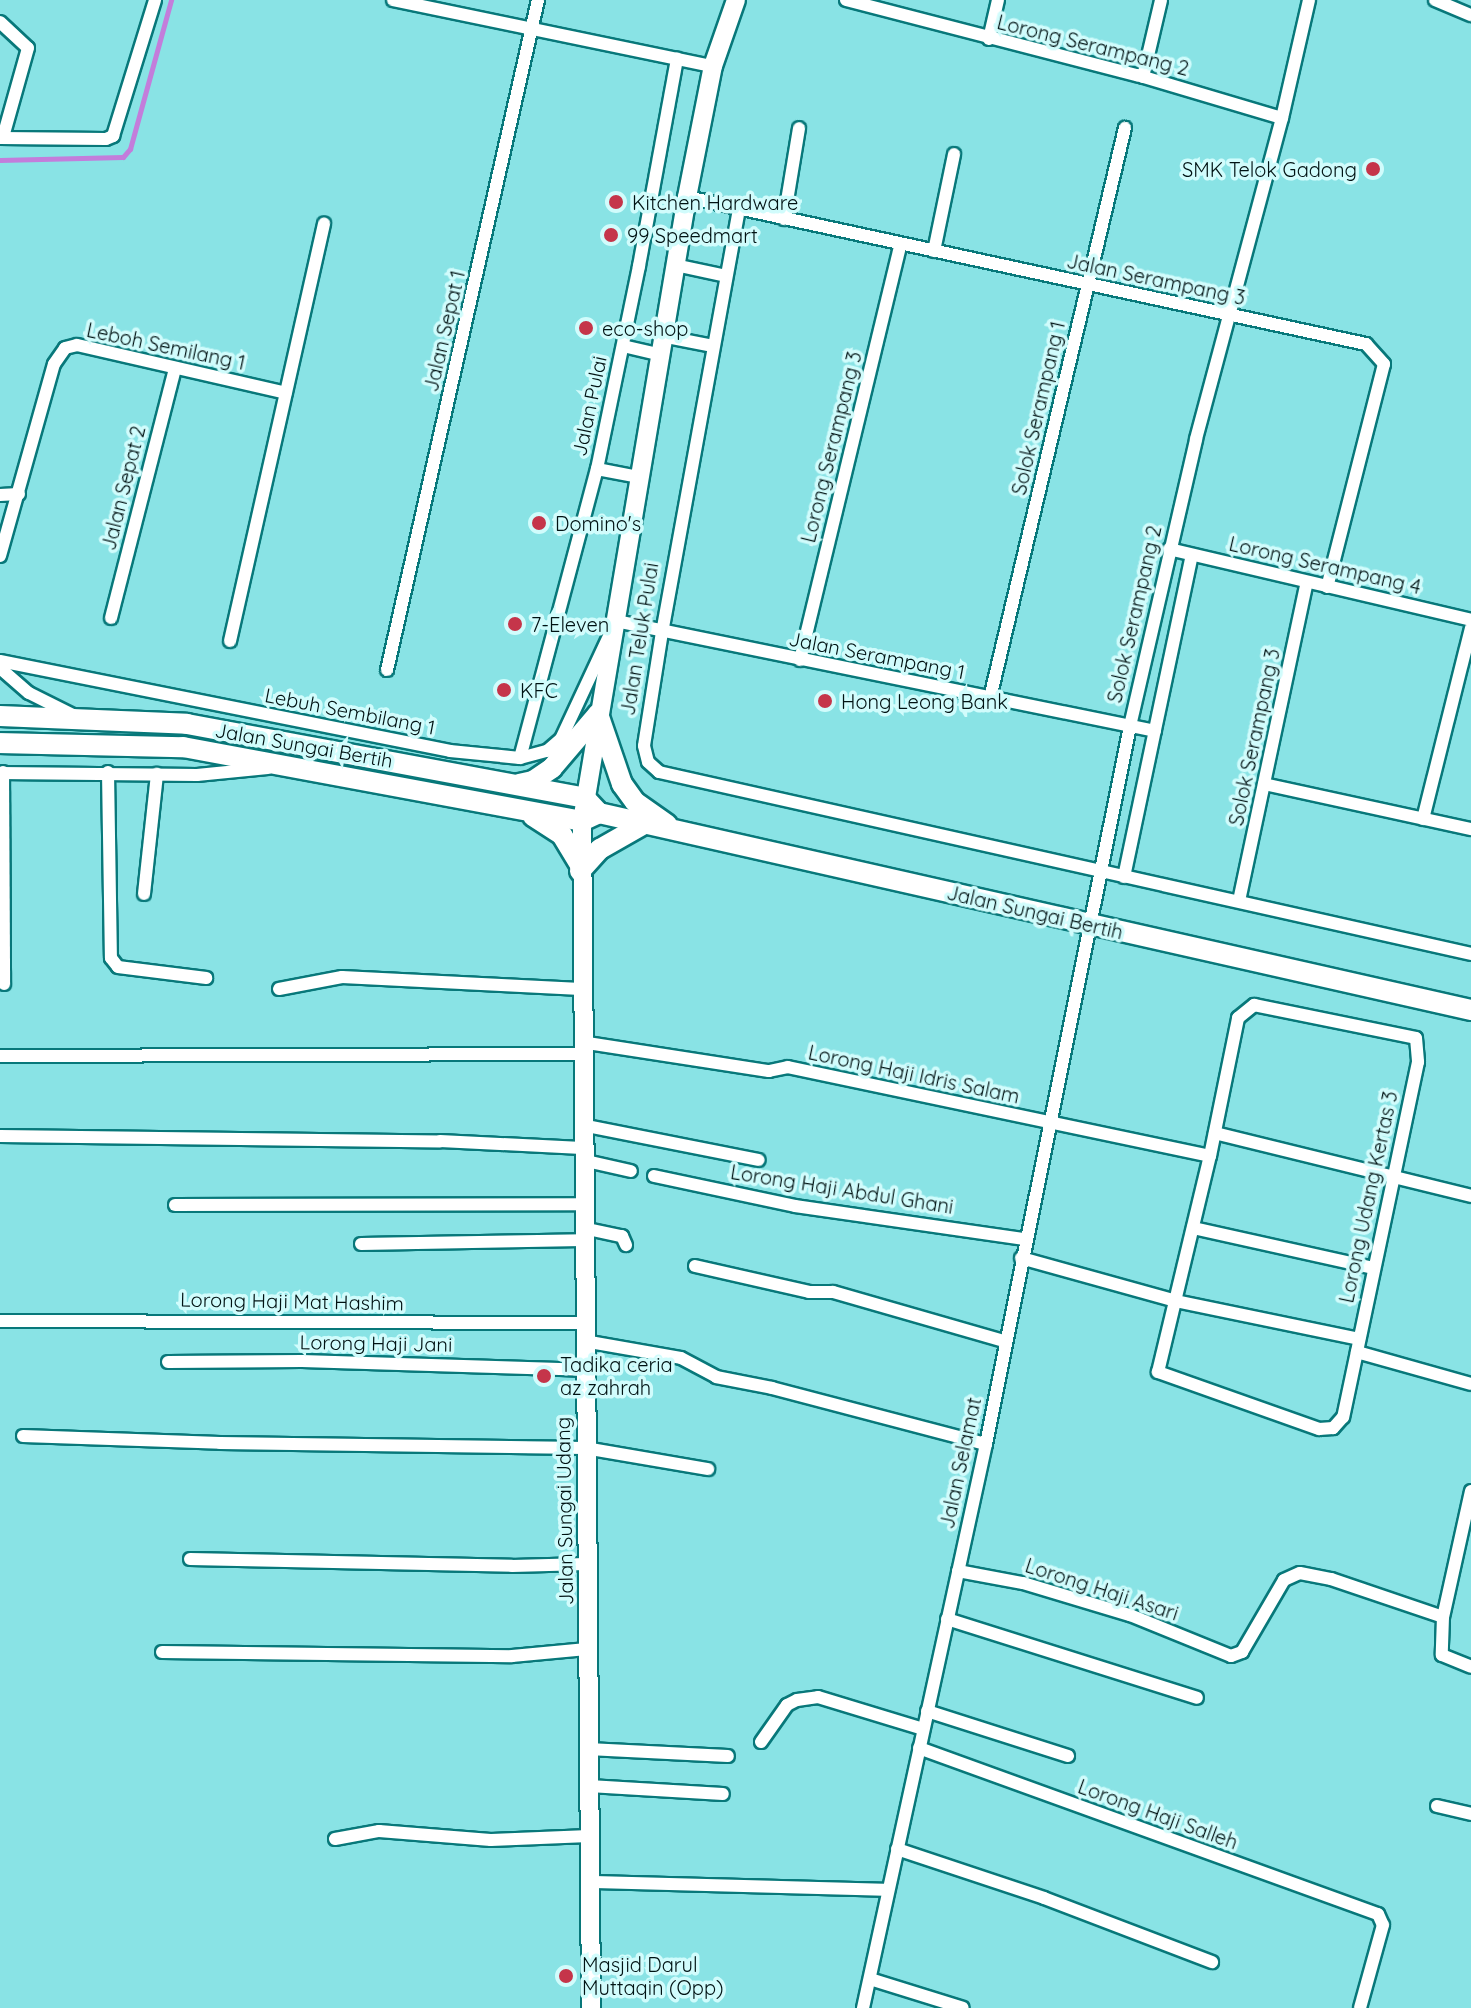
<!DOCTYPE html>
<style>
body{margin:0}
#map{position:relative;width:1471px;height:2008px;overflow:hidden;background:#89e3e5;font-family:Quicksand,sans-serif}
div>[style]{position:absolute}
.stream>*{height:5px;margin:-2.5px;padding:0 2.5px;transform-origin:2.5px;border-radius:2.5px;background:#c37ddb}
.roads{filter:drop-shadow(2px 0 #08787a) drop-shadow(-2px 0 #08787a) drop-shadow(0 2px #08787a) drop-shadow(0 -2px #08787a)}
.street>*{height:12px;margin:-6px;padding:0 6px;transform-origin:6px;border-radius:6px;background:#fff}
.secondary>*{height:18px;margin:-9px;padding:0 9px;transform-origin:9px;border-radius:9px;background:#fff}
.primary>*{height:20px;margin:-10px;padding:0 10px;transform-origin:10px;border-radius:10px;background:#fff}
.dots>*{width:22px;height:22px;translate:-50% -50%;box-sizing:border-box;border:4px solid #d1fcfc;border-radius:50%}
span{translate:-50% -50%;white-space:nowrap;text-align:center;line-height:1.15;-webkit-text-stroke:7px #d1fcfc;paint-order:stroke}
.street-label{font-size:20px;color:#001213}
.poi-label{font-size:20px;color:#001213}
.right{translate:-100% -50%;text-align:right}
.left{translate:0 -50%;text-align:left}
</style>
<div id="map">
<div class="stream">
<div style="left:0;top:160px;width:123px;rotate:-1.4deg"></div>
<div style="left:123px;top:157px;width:11px;rotate:-49deg"></div>
<div style="left:130px;top:149px;width:155px;rotate:-74.6deg"></div>
</div>
<div class="roads">
<div class="street">
<div style="left:393px;top:0;width:327px;rotate:11.7deg"></div>
<div style="left:846px;top:0;width:301px;rotate:14.5deg"></div>
<div style="left:1137px;top:75px;width:151px;rotate:16.5deg"></div>
<div style="left:1435px;top:0;width:39px;rotate:23deg"></div>
<div style="left:0;top:22px;width:38px;rotate:43deg"></div>
<div style="left:28px;top:48px;width:92px;rotate:105.7deg"></div>
<div style="left:989px;top:39px;width:40px;rotate:-77deg"></div>
<div style="left:1143px;top:77px;width:79px;rotate:-76.8deg"></div>
<div style="left:0;top:138px;width:106px;rotate:0.5deg"></div>
<div style="left:106px;top:139px;width:8px;rotate:-23deg"></div>
<div style="left:113px;top:136px;width:142px;rotate:-72.8deg"></div>
<div style="left:687px;top:197px;width:695px;rotate:12.22deg"></div>
<div style="left:1366px;top:344px;width:27px;rotate:48deg"></div>
<div style="left:1384px;top:364px;width:230px;rotate:104.3deg"></div>
<div style="left:739px;top:209px;width:430px;rotate:100.3deg"></div>
<div style="left:662px;top:632px;width:115px;rotate:99deg"></div>
<div style="left:644px;top:746px;width:16px;rotate:76deg"></div>
<div style="left:648px;top:762px;width:15px;rotate:42deg"></div>
<div style="left:659px;top:772px;width:832px;rotate:12.63deg"></div>
<div style="left:784px;top:219px;width:92px;rotate:-80.6deg"></div>
<div style="left:934px;top:251px;width:99px;rotate:-78.3deg"></div>
<div style="left:675px;top:265px;width:52px;rotate:12.2deg"></div>
<div style="left:662px;top:336px;width:52px;rotate:11.1deg"></div>
<div style="left:623px;top:346px;width:37px;rotate:13deg"></div>
<div style="left:597px;top:469px;width:43px;rotate:10.8deg"></div>
<div style="left:0;top:495px;width:19px;rotate:-3deg"></div>
<div style="left:1169px;top:549px;width:310px;rotate:13.2deg"></div>
<div style="left:0;top:556px;width:199px;rotate:-74.3deg"></div>
<div style="left:54px;top:364px;width:19px;rotate:-55deg"></div>
<div style="left:65px;top:348px;width:12px;rotate:-14deg"></div>
<div style="left:77px;top:345px;width:214px;rotate:12.9deg"></div>
<div style="left:111px;top:618px;width:258px;rotate:-75.6deg"></div>
<div style="left:230px;top:641px;width:428px;rotate:-77.3deg"></div>
<div style="left:800px;top:660px;width:428px;rotate:-76.4deg"></div>
<div style="left:0;top:661px;width:459px;rotate:11.3deg"></div>
<div style="left:450px;top:751px;width:70px;rotate:5.7deg"></div>
<div style="left:520px;top:758px;width:28px;rotate:-15deg"></div>
<div style="left:547px;top:751px;width:18px;rotate:-41deg"></div>
<div style="left:561px;top:739px;width:130px;rotate:-65deg"></div>
<div style="left:616px;top:621px;width:550px;rotate:11.53deg"></div>
<div style="left:0;top:668px;width:38px;rotate:41deg"></div>
<div style="left:29px;top:693px;width:51px;rotate:26.6deg"></div>
<div style="left:387px;top:670px;width:687px;rotate:-77.3deg"></div>
<div style="left:990px;top:698px;width:586px;rotate:-76.68deg"></div>
<div style="left:520px;top:758px;width:299px;rotate:-75.1deg"></div>
<div style="left:597px;top:469px;width:207px;rotate:-78.3deg"></div>
<div style="left:639px;top:266px;width:211px;rotate:-79.6deg"></div>
<div style="left:3px;top:772px;width:212px;rotate:89.7deg"></div>
<div style="left:108px;top:772px;width:186px;rotate:89.1deg"></div>
<div style="left:111px;top:958px;width:11px;rotate:52deg"></div>
<div style="left:118px;top:967px;width:89px;rotate:7.1deg"></div>
<div style="left:0;top:773px;width:197px;rotate:0.6deg"></div>
<div style="left:197px;top:775px;width:71px;rotate:-5.6deg"></div>
<div style="left:1264px;top:784px;width:212px;rotate:12.3deg"></div>
<div style="left:1423px;top:819px;width:197px;rotate:-75.9deg"></div>
<div style="left:1124px;top:877px;width:329px;rotate:-78.1deg"></div>
<div style="left:144px;top:894px;width:121px;rotate:-83.8deg"></div>
<div style="left:1239px;top:901px;width:326px;rotate:-78deg"></div>
<div style="left:279px;top:989px;width:64px;rotate:-10.8deg"></div>
<div style="left:342px;top:977px;width:239px;rotate:2.9deg"></div>
<div style="left:1254px;top:1005px;width:165px;rotate:11.5deg"></div>
<div style="left:1416px;top:1038px;width:24px;rotate:85deg"></div>
<div style="left:1418px;top:1062px;width:363px;rotate:101.9deg"></div>
<div style="left:1343px;top:1417px;width:15px;rotate:132deg"></div>
<div style="left:1333px;top:1428px;width:14px;rotate:176deg"></div>
<div style="left:1319px;top:1429px;width:171px;rotate:-160.5deg"></div>
<div style="left:1158px;top:1372px;width:222px;rotate:-76.5deg"></div>
<div style="left:1210px;top:1156px;width:141px;rotate:-78.5deg"></div>
<div style="left:1238px;top:1018px;width:21px;rotate:-39deg"></div>
<div style="left:581px;top:1042px;width:190px;rotate:8.8deg"></div>
<div style="left:769px;top:1071px;width:19px;rotate:-12deg"></div>
<div style="left:788px;top:1067px;width:431px;rotate:11.9deg"></div>
<div style="left:0;top:1056px;width:581px;rotate:-0.2deg"></div>
<div style="left:582px;top:1125px;width:180px;rotate:11.2deg"></div>
<div style="left:1215px;top:1133px;width:264px;rotate:13.8deg"></div>
<div style="left:0;top:1136px;width:440px;rotate:0.7deg"></div>
<div style="left:440px;top:1141px;width:142px;rotate:2.8deg"></div>
<div style="left:582px;top:1160px;width:50px;rotate:12.7deg"></div>
<div style="left:654px;top:1176px;width:144px;rotate:12deg"></div>
<div style="left:795px;top:1206px;width:232px;rotate:8.2deg"></div>
<div style="left:175px;top:1205px;width:407px;rotate:-0.1deg"></div>
<div style="left:583px;top:1228px;width:40px;rotate:12deg"></div>
<div style="left:622px;top:1236px;width:10px;rotate:66deg"></div>
<div style="left:1193px;top:1228px;width:184px;rotate:12.5deg"></div>
<div style="left:361px;top:1244px;width:222px;rotate:-1deg"></div>
<div style="left:1021px;top:1258px;width:161px;rotate:15.5deg"></div>
<div style="left:1176px;top:1301px;width:187px;rotate:11.7deg"></div>
<div style="left:695px;top:1266px;width:117px;rotate:12.8deg"></div>
<div style="left:809px;top:1292px;width:24px"></div>
<div style="left:833px;top:1292px;width:178px;rotate:16deg"></div>
<div style="left:0;top:1321px;width:584px;rotate:0.2deg"></div>
<div style="left:584px;top:1341px;width:98px;rotate:9.9deg"></div>
<div style="left:681px;top:1358px;width:40px;rotate:28deg"></div>
<div style="left:716px;top:1377px;width:57px;rotate:11.1deg"></div>
<div style="left:772px;top:1388px;width:221px;rotate:14.7deg"></div>
<div style="left:1357px;top:1352px;width:118px;rotate:15.7deg"></div>
<div style="left:168px;top:1362px;width:134px;rotate:-0.4deg"></div>
<div style="left:302px;top:1361px;width:282px;rotate:1.8deg"></div>
<div style="left:23px;top:1436px;width:197px;rotate:2deg"></div>
<div style="left:220px;top:1443px;width:365px;rotate:0.8deg"></div>
<div style="left:585px;top:1448px;width:125px;rotate:9.7deg"></div>
<div style="left:1471px;top:1491px;width:129px;rotate:102.5deg"></div>
<div style="left:1443px;top:1617px;width:38px;rotate:92deg"></div>
<div style="left:1442px;top:1655px;width:31px;rotate:22deg"></div>
<div style="left:190px;top:1559px;width:322px;rotate:1.2deg"></div>
<div style="left:512px;top:1566px;width:74px;rotate:-1.5deg"></div>
<div style="left:958px;top:1571px;width:66px;rotate:10.5deg"></div>
<div style="left:1023px;top:1583px;width:112px;rotate:16.7deg"></div>
<div style="left:1130px;top:1615px;width:109px;rotate:22.1deg"></div>
<div style="left:1231px;top:1656px;width:12px;rotate:-20deg"></div>
<div style="left:1242px;top:1652px;width:83px;rotate:-59.7deg"></div>
<div style="left:1284px;top:1580px;width:17px;rotate:-24deg"></div>
<div style="left:1300px;top:1573px;width:32px;rotate:11deg"></div>
<div style="left:1331px;top:1579px;width:118px;rotate:18.7deg"></div>
<div style="left:947px;top:1619px;width:262px;rotate:17.5deg"></div>
<div style="left:162px;top:1652px;width:350px;rotate:0.7deg"></div>
<div style="left:512px;top:1656px;width:75px;rotate:-5.3deg"></div>
<div style="left:927px;top:1711px;width:148px;rotate:17.7deg"></div>
<div style="left:761px;top:1742px;width:45px;rotate:-54.9deg"></div>
<div style="left:787px;top:1705px;width:11px;rotate:-27deg"></div>
<div style="left:797px;top:1700px;width:21px;rotate:-8deg"></div>
<div style="left:818px;top:1697px;width:110px;rotate:16.9deg"></div>
<div style="left:919px;top:1748px;width:488px;rotate:19.9deg"></div>
<div style="left:1378px;top:1914px;width:12px;rotate:66deg"></div>
<div style="left:1383px;top:1925px;width:86px;rotate:105.5deg"></div>
<div style="left:588px;top:1749px;width:140px;rotate:2.9deg"></div>
<div style="left:589px;top:1786px;width:134px;rotate:3.4deg"></div>
<div style="left:1437px;top:1806px;width:35px;rotate:13deg"></div>
<div style="left:335px;top:1839px;width:45px;rotate:-10.3deg"></div>
<div style="left:379px;top:1831px;width:112px;rotate:4.6deg"></div>
<div style="left:491px;top:1840px;width:98px;rotate:-2.3deg"></div>
<div style="left:897px;top:1849px;width:155px;rotate:18.4deg"></div>
<div style="left:1044px;top:1898px;width:180px;rotate:20.9deg"></div>
<div style="left:591px;top:1882px;width:296px;rotate:1.5deg"></div>
<div style="left:870px;top:1979px;width:97px;rotate:17.3deg"></div>
<div style="left:863px;top:2008px;width:577px;rotate:-77.7deg"></div>
<div style="left:986px;top:1444px;width:732px;rotate:-78.66deg"></div>
<div style="left:1130px;top:726px;width:294px;rotate:-77deg"></div>
<div style="left:1196px;top:439px;width:332px;rotate:-75deg"></div>
<div style="left:1282px;top:118px;width:121px;rotate:-77.1deg"></div>
</div>
<div class="secondary">
<div style="left:591px;top:2008px;width:1187px;rotate:-90.43deg"></div>
<div style="left:582px;top:821px;width:633px;rotate:-80.45deg"></div>
<div style="left:687px;top:197px;width:134px;rotate:-78.8deg"></div>
<div style="left:713px;top:66px;width:70px;rotate:-70.8deg"></div>
</div>
<div class="primary">
<div style="left:598px;top:714px;width:74px;rotate:71.1deg"></div>
<div style="left:622px;top:784px;width:22px;rotate:54deg"></div>
<div style="left:635px;top:802px;width:39px;rotate:35deg"></div>
<div style="left:0;top:716px;width:187px;rotate:2.4deg"></div>
<div style="left:187px;top:724px;width:405px;rotate:10.5deg"></div>
<div style="left:585px;top:798px;width:21px;rotate:47deg"></div>
<div style="left:0;top:743px;width:183px;rotate:1.3deg"></div>
<div style="left:183px;top:747px;width:406px;rotate:10.5deg"></div>
<div style="left:582px;top:821px;width:19px;rotate:-25deg"></div>
<div style="left:599px;top:813px;width:894px;rotate:12.73deg"></div>
<div style="left:519px;top:784px;width:14px;rotate:-12deg"></div>
<div style="left:533px;top:781px;width:23px;rotate:-34deg"></div>
<div style="left:552px;top:768px;width:71px;rotate:-49.6deg"></div>
<div style="left:533px;top:816px;width:35px;rotate:33deg"></div>
<div style="left:562px;top:835px;width:37px;rotate:59deg"></div>
<div style="left:580px;top:871px;width:30px;rotate:-48deg"></div>
<div style="left:600px;top:849px;width:51px;rotate:-29.6deg"></div>
</div>
</div>
<div class="dots">
<div style="left:1373px;top:169px;background:#c5354a"></div>
<div style="left:616px;top:202px;background:#c5354a"></div>
<div style="left:611px;top:235px;background:#c5354a"></div>
<div style="left:586px;top:328px;background:#c5354a"></div>
<div style="left:539px;top:523px;background:#c5354a"></div>
<div style="left:515px;top:624px;background:#c5354a"></div>
<div style="left:504px;top:690px;background:#c5354a"></div>
<div style="left:825px;top:701px;background:#c5354a"></div>
<div style="left:544px;top:1376px;background:#c5354a"></div>
<div style="left:566px;top:1976px;background:#c5354a"></div>
</div>
<div class="street-label">
<span style="left:1093px;top:45px;rotate:14deg">Lorong Serampang 2</span>
<span style="left:1156px;top:279px;rotate:12deg">Jalan Serampang 3</span>
<span style="left:444px;top:331px;rotate:-77deg">Jalan Sepat 1</span>
<span style="left:166px;top:346px;rotate:12deg">Leboh Semilang 1</span>
<span style="left:589px;top:406px;rotate:-78deg">Jalan Pulai</span>
<span style="left:1038px;top:408px;rotate:-77deg">Solok Serampang 1</span>
<span style="left:831px;top:447px;rotate:-76deg">Lorong Serampang 3</span>
<span style="left:123px;top:488px;rotate:-76deg">Jalan Sepat 2</span>
<span style="left:1325px;top:565px;rotate:13deg">Lorong Serampang 4</span>
<span style="left:1134px;top:614px;rotate:-77deg">Solok Serampang 2</span>
<span style="left:639px;top:639px;rotate:-81deg">Jalan Teluk Pulai</span>
<span style="left:877px;top:655px;rotate:11deg">Jalan Serampang 1</span>
<span style="left:350px;top:711px;rotate:11deg">Lebuh Sembilang 1</span>
<span style="left:1254px;top:737px;rotate:-78deg">Solok Serampang 3</span>
<span style="left:304px;top:745px;rotate:10deg">Jalan Sungai Bertih</span>
<span style="left:1035px;top:912px;rotate:13deg">Jalan Sungai Bertih</span>
<span style="left:914px;top:1074px;rotate:12deg">Lorong Haji Idris Salam</span>
<span style="left:842px;top:1189px;rotate:9deg">Lorong Haji Abdul Ghani</span>
<span style="left:1368px;top:1197px;rotate:-78deg">Lorong Udang Kertas 3</span>
<span style="left:292px;top:1301px;rotate:1deg">Lorong Haji Mat Hashim</span>
<span style="left:376px;top:1343px;rotate:1deg">Lorong Haji Jani</span>
<span style="left:960px;top:1463px;rotate:-78deg">Jalan Selamat</span>
<span style="left:564px;top:1511px;rotate:-91deg">Jalan Sungai Udang</span>
<span style="left:1102px;top:1589px;rotate:18deg">Lorong Haji Asari</span>
<span style="left:1158px;top:1814px;rotate:20deg">Lorong Haji Salleh</span>
</div>
<div class="poi-label">
<span class="right" style="left:1357px;top:169px">SMK Telok Gadong</span>
<span class="left" style="left:632px;top:202px">Kitchen Hardware</span>
<span class="left" style="left:627px;top:235px">99 Speedmart</span>
<span class="left" style="left:602px;top:328px">eco-shop</span>
<span class="left" style="left:555px;top:523px">Domino's</span>
<span class="left" style="left:531px;top:624px">7-Eleven</span>
<span class="left" style="left:520px;top:690px">KFC</span>
<span class="left" style="left:841px;top:701px">Hong Leong Bank</span>
<span class="left" style="left:560px;top:1376px">Tadika ceria<br>az zahrah</span>
<span class="left" style="left:582px;top:1976px">Masjid Darul<br>Muttaqin (Opp)</span>
</div>
</div>
